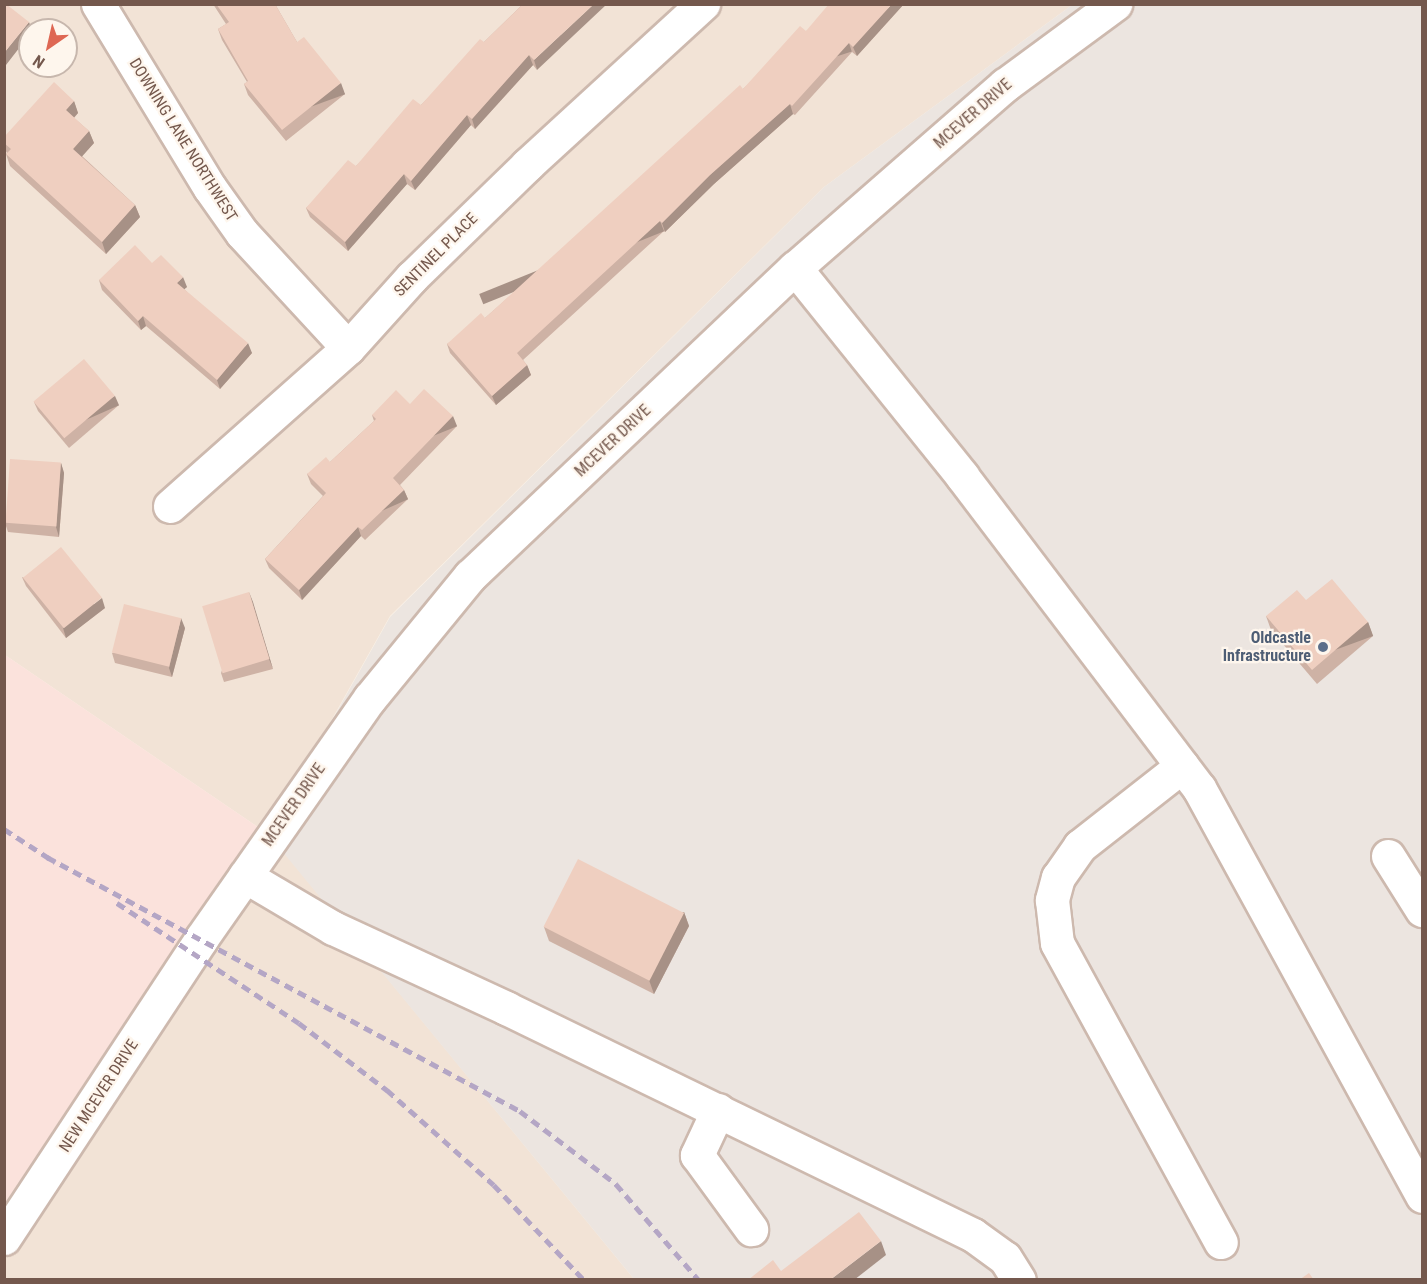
<!DOCTYPE html>
<style>
body{margin:0}
#map{position:relative;width:1427px;height:1284px;overflow:hidden;background:#fbf2e7;font-family:"Roboto Condensed",sans-serif}
div>[style]{position:absolute}
.residential>*{inset:0;background:#f2e3d6}
.commercial>*{inset:0;background:#fbe2dc}
.industrial>*{inset:0;background:#ece5e0}
.roads{filter:drop-shadow(2px 0 #cdb9ae) drop-shadow(-2px 0 #cdb9ae) drop-shadow(0 2px #cdb9ae) drop-shadow(0 -2px #cdb9ae)}
.minor>*{height:33px;margin:-16.5px;padding:0 16.5px;transform-origin:16.5px;border-radius:16.5px;background:#fff}
.rail>*{height:4.5px;margin-top:-2.25px;transform-origin:0;background:repeating-linear-gradient(90deg,#b4a6c5 0 9px,transparent 0 15px)}
.wall>*{inset:0;background:#ceb2a5}
.shaded-wall>*{inset:0;background:#a79186;transform-origin:0 0}
.building>*{inset:0;background:#efcfc0;transform-origin:0 0}
.dots>*{width:16px;height:16px;translate:-50% -50%;box-sizing:border-box;border:3px solid #fef6ed;border-radius:50%}
span{translate:-50% -50%;white-space:nowrap;text-align:center;line-height:1.15;-webkit-text-stroke:4.5px #fef6ed;paint-order:stroke}
.street-label{font-size:16px;color:#74584d}
.service-label{font-size:16px;color:#4e5e75;font-weight:700}
.right{translate:-100% -50%;text-align:right}
.frame{position:absolute;inset:0;border:6px solid #74584d;pointer-events:none}
.north{position:absolute;left:18px;top:18px;width:60px;height:60px;box-sizing:border-box;background:#fef6ed;border:2px solid #c7b7ad;border-radius:50%;rotate:214deg;font-size:16px;font-weight:700;line-height:24px;text-align:center;color:#74584d}
.north::after{content:'';display:block;margin:auto;width:21px;height:27px;background:#de6753;clip-path:polygon(50% 0,100% 100%,50% 72%,0 100%)}
</style>
<div id="map">
<div class="residential">
<div style="clip-path:polygon(evenodd,5px 5px,1072px 5px,824px 187px,390px 616px,268px 833px,634px 1279px,5px 1279px,4px 1244px,268px 834px,5px 655px,5px 5px,30px 30px,66px 30px,66px 66px,30px 66px,30px 30px)"></div>
</div>
<div class="commercial">
<div style="clip-path:polygon(5px 655px,268px 834px,5px 1244px)"></div>
</div>
<div class="industrial">
<div style="clip-path:polygon(1072px 5px,1422px 5px,1422px 1279px,634px 1279px,268px 834px,390px 617px,824px 187px)"></div>
</div>
<div class="roads">
<div class="minor">
<div style="left:98px;top:4px;width:215px;rotate:58.7deg"></div>
<div style="left:210px;top:188px;width:55px;rotate:54.6deg"></div>
<div style="left:242px;top:233px;width:156px;rotate:47.3deg"></div>
<div style="left:795px;top:268px;width:267px;rotate:51.2deg"></div>
<div style="left:962px;top:476px;width:392px;rotate:52.8deg"></div>
<div style="left:1199px;top:788px;width:465px;rotate:61.3deg"></div>
<div style="left:170px;top:506px;width:238px;rotate:-41.6deg"></div>
<div style="left:348px;top:348px;width:96px;rotate:-48deg"></div>
<div style="left:412px;top:277px;width:161px;rotate:-44.2deg"></div>
<div style="left:527px;top:165px;width:239px;rotate:-42.5deg"></div>
<div style="left:1182px;top:766px;width:130px;rotate:141.9deg"></div>
<div style="left:1080px;top:846px;width:38px;rotate:125deg"></div>
<div style="left:1058px;top:877px;width:24px;rotate:105deg"></div>
<div style="left:1052px;top:900px;width:43px;rotate:83.4deg"></div>
<div style="left:1057px;top:943px;width:341px;rotate:61.3deg"></div>
<div style="left:1388px;top:856px;width:64px;rotate:57.8deg"></div>
<div style="left:245px;top:876px;width:102px;rotate:30.6deg"></div>
<div style="left:333px;top:928px;width:191px;rotate:24.8deg"></div>
<div style="left:506px;top:1008px;width:519px;rotate:25.92deg"></div>
<div style="left:973px;top:1235px;width:39px;rotate:36deg"></div>
<div style="left:1005px;top:1258px;width:26px;rotate:58deg"></div>
<div style="left:718px;top:1110px;width:50px;rotate:115deg"></div>
<div style="left:697px;top:1155px;width:92px;rotate:53.9deg"></div>
<div style="left:4px;top:1238px;width:358px;rotate:-56.6deg"></div>
<div style="left:201px;top:939px;width:294px;rotate:-55deg"></div>
<div style="left:370px;top:698px;width:158px;rotate:-50.7deg"></div>
<div style="left:470px;top:576px;width:448px;rotate:-43.5deg"></div>
<div style="left:795px;top:268px;width:279px;rotate:-41.1deg"></div>
<div style="left:1005px;top:85px;width:137px;rotate:-36.4deg"></div>
</div>
</div>
<div class="rail">
<div style="left:4px;top:829px;width:61px;rotate:32.9deg"></div>
<div style="left:47px;top:857px;width:537px;rotate:28.24deg"></div>
<div style="left:520px;top:1111px;width:121px;rotate:37.2deg"></div>
<div style="left:616px;top:1184px;width:127px;rotate:49.2deg"></div>
<div style="left:117px;top:903px;width:218px;rotate:33.4deg"></div>
<div style="left:299px;top:1023px;width:111px;rotate:37.3deg"></div>
<div style="left:387px;top:1090px;width:143px;rotate:41.6deg"></div>
<div style="left:494px;top:1185px;width:131px;rotate:46.5deg"></div>
</div>
<div class="wall">
<div style="clip-path:polygon(213px 4px,275px 4px,297px 42px,345px 94px,286px 141px,248px 95px,244px 84px,247px 82px,222px 40px,218px 29px,226px 24px)"></div>
<div style="clip-path:polygon(523px 4px,537px 70px,533px 65px,475px 129px,471px 125px,415px 190px,407px 184px,348px 251px,310px 217px,306px 208px,356px 166px,421px 105px,484px 42px)"></div>
<div style="clip-path:polygon(904px 4px,857px 56px,852px 52px,795px 115px,793px 114px,714px 184px,665px 232px,664px 231px,523px 360px,527px 365px,531px 375px,496px 405px,450px 353px,447px 344px,485px 318px,743px 89px,806px 31px)"></div>
<div style="clip-path:polygon(74px 101px,78px 113px,74px 118px,89px 131px,94px 143px,82px 156px,135px 205px,140px 217px,106px 254px,10px 166px,6px 154px,7px 153px,4px 148px,4px 137px)"></div>
<div style="clip-path:polygon(152px 263px,187px 287px,184px 289px,252px 353px,220px 389px,146px 326px,141px 330px,102px 290px,99px 280px)"></div>
<div style="clip-path:polygon(34px 402px,119px 405px,69px 448px,38px 411px)"></div>
<div style="clip-path:polygon(410px 404px,457px 426px,400px 485px,404px 490px,408px 499px,365px 540px,361px 536px,302px 600px,269px 568px,265px 559px,323px 496px,311px 484px,307px 474px,330px 462px,374px 421px,372px 415px)"></div>
<div style="clip-path:polygon(61px 463px,64px 473px,59px 537px,8px 532px,5px 523px)"></div>
<div style="clip-path:polygon(22px 577px,105px 608px,66px 638px,26px 586px)"></div>
<div style="clip-path:polygon(249px 592px,273px 669px,224px 682px,221px 673px)"></div>
<div style="clip-path:polygon(1266px 616px,1368px 622px,1373px 636px,1317px 684px,1271px 630px)"></div>
<div style="clip-path:polygon(185px 628px,172px 677px,115px 663px,112px 653px)"></div>
<div style="clip-path:polygon(684px 912px,689px 926px,654px 994px,549px 941px,544px 927px)"></div>
</div>
<div class="shaded-wall">
<div style="clip-path:polygon(594px 4px,607px 4px,537px 70px,534px 60px)"></div>
<div style="clip-path:polygon(892px 4px,904px 4px,857px 56px,853px 47px)"></div>
<div style="clip-path:polygon(29px 22px,32px 30px,30px 30px,30px 34px,6px 65px,4px 59px,4px 53px)"></div>
<div style="left:849px;top:43px;width:9px;height:85px;rotate:72deg"></div>
<div style="clip-path:polygon(529px 55px,533px 65px,475px 129px,472px 119px)"></div>
<div style="left:341px;top:83px;width:12px;height:75px;rotate:70deg"></div>
<div style="clip-path:polygon(74px 101px,78px 113px,70px 122px,66px 110px)"></div>
<div style="clip-path:polygon(790px 104px,793px 114px,714px 184px,665px 232px,662px 223px,710px 175px)"></div>
<div style="clip-path:polygon(467px 115px,471px 125px,415px 190px,411px 181px)"></div>
<div style="clip-path:polygon(89px 131px,94px 143px,78px 161px,73px 149px)"></div>
<div style="clip-path:polygon(404px 174px,407px 184px,348px 251px,345px 242px)"></div>
<div style="clip-path:polygon(135px 205px,140px 217px,106px 254px,102px 242px)"></div>
<div style="left:660px;top:221px;width:11px;height:195px;rotate:68deg"></div>
<div style="clip-path:polygon(183px 277px,187px 287px,181px 292px,177px 283px)"></div>
<div style="clip-path:polygon(143px 316px,146px 326px,141px 330px,138px 321px)"></div>
<div style="clip-path:polygon(248px 343px,252px 353px,220px 389px,217px 380px)"></div>
<div style="clip-path:polygon(527px 365px,531px 375px,496px 405px,492px 396px)"></div>
<div style="left:115px;top:396px;width:10px;height:65px;rotate:66deg"></div>
<div style="left:453px;top:416px;width:11px;height:86px;rotate:68deg"></div>
<div style="clip-path:polygon(61px 463px,64px 473px,59px 537px,56px 527px)"></div>
<div style="left:404px;top:490px;width:10px;height:58px;rotate:66deg"></div>
<div style="clip-path:polygon(358px 527px,361px 536px,302px 600px,299px 590px)"></div>
<div style="clip-path:polygon(249px 592px,253px 602px,273px 669px,269px 659px)"></div>
<div style="clip-path:polygon(102px 598px,105px 608px,66px 638px,63px 628px)"></div>
<div style="clip-path:polygon(181px 618px,185px 628px,172px 677px,169px 668px)"></div>
<div style="left:1368px;top:622px;width:15px;height:74px;rotate:70deg"></div>
<div style="clip-path:polygon(684px 912px,689px 926px,654px 994px,649px 980px)"></div>
<div style="clip-path:polygon(881px 1241px,886px 1255px,854px 1280px,830px 1280px)"></div>
</div>
<div class="building">
<div style="clip-path:polygon(4px 4px,6px 4px,29px 22px,4px 53px)"></div>
<div style="clip-path:polygon(216px 4px,275px 4px,297px 42px,304px 37px,341px 83px,282px 130px,244px 84px,248px 81px,218px 29px,229px 22px)"></div>
<div style="clip-path:polygon(523px 4px,594px 4px,534px 60px,529px 55px,472px 119px,467px 115px,411px 181px,404px 174px,345px 242px,306px 208px,348px 160px,356px 166px,413px 99px,421px 105px,480px 39px,484px 42px)"></div>
<div style="clip-path:polygon(829px 4px,892px 4px,853px 47px,849px 43px,792px 106px,790px 104px,710px 175px,662px 223px,660px 221px,517px 353px,527px 365px,492px 396px,447px 344px,481px 313px,485px 318px,740px 85px,743px 89px,800px 26px,806px 31px)"></div>
<div style="clip-path:polygon(54px 82px,74px 101px,66px 110px,89px 131px,73px 149px,135px 205px,102px 242px,6px 154px,11px 149px,4px 143px,4px 137px)"></div>
<div style="clip-path:polygon(135px 245px,152px 263px,161px 255px,183px 277px,177px 283px,248px 343px,217px 380px,143px 316px,138px 321px,99px 280px)"></div>
<div style="left:84px;top:359px;width:48px;height:66px;rotate:50deg"></div>
<div style="clip-path:polygon(424px 389px,453px 416px,393px 478px,404px 490px,362px 530px,358px 527px,299px 590px,265px 559px,326px 493px,307px 474px,326px 457px,330px 462px,376px 419px,372px 415px,396px 390px,410px 404px)"></div>
<div style="left:10px;top:459px;width:51px;height:64px;rotate:4deg"></div>
<div style="left:61px;top:547px;width:65px;height:49px;rotate:51deg"></div>
<div style="clip-path:polygon(1332px 579px,1368px 622px,1312px 670px,1266px 616px,1297px 590px,1306px 600px)"></div>
<div style="left:249px;top:592px;width:70px;height:49px;rotate:73deg"></div>
<div style="left:124px;top:604px;width:59px;height:50px;rotate:14deg"></div>
<div style="left:578px;top:859px;width:119px;height:76px;rotate:27deg"></div>
<div style="clip-path:polygon(859px 1212px,881px 1241px,830px 1280px,748px 1280px,773px 1260px,781px 1271px)"></div>
<div style="clip-path:polygon(1309px 1273px,1314px 1280px,1299px 1280px)"></div>
</div>
<div class="dots">
<div style="left:1323px;top:647px;background:#5c6f8a"></div>
</div>
<div class="street-label">
<span style="left:973px;top:114px;rotate:-41deg">MCEVER DRIVE</span>
<span style="left:183px;top:140px;rotate:58deg">DOWNING LANE NORTHWEST</span>
<span style="left:436px;top:255px;rotate:-45deg">SENTINEL PLACE</span>
<span style="left:613px;top:441px;rotate:-43deg">MCEVER DRIVE</span>
<span style="left:294px;top:805px;rotate:-55deg">MCEVER DRIVE</span>
<span style="left:99px;top:1096px;rotate:-57deg">NEW MCEVER DRIVE</span>
</div>
<div class="service-label">
<span class="right" style="left:1311px;top:647px">Oldcastle<br>Infrastructure</span>
</div>
<div class="frame"></div>
<div class="north">N</div>
</div>
